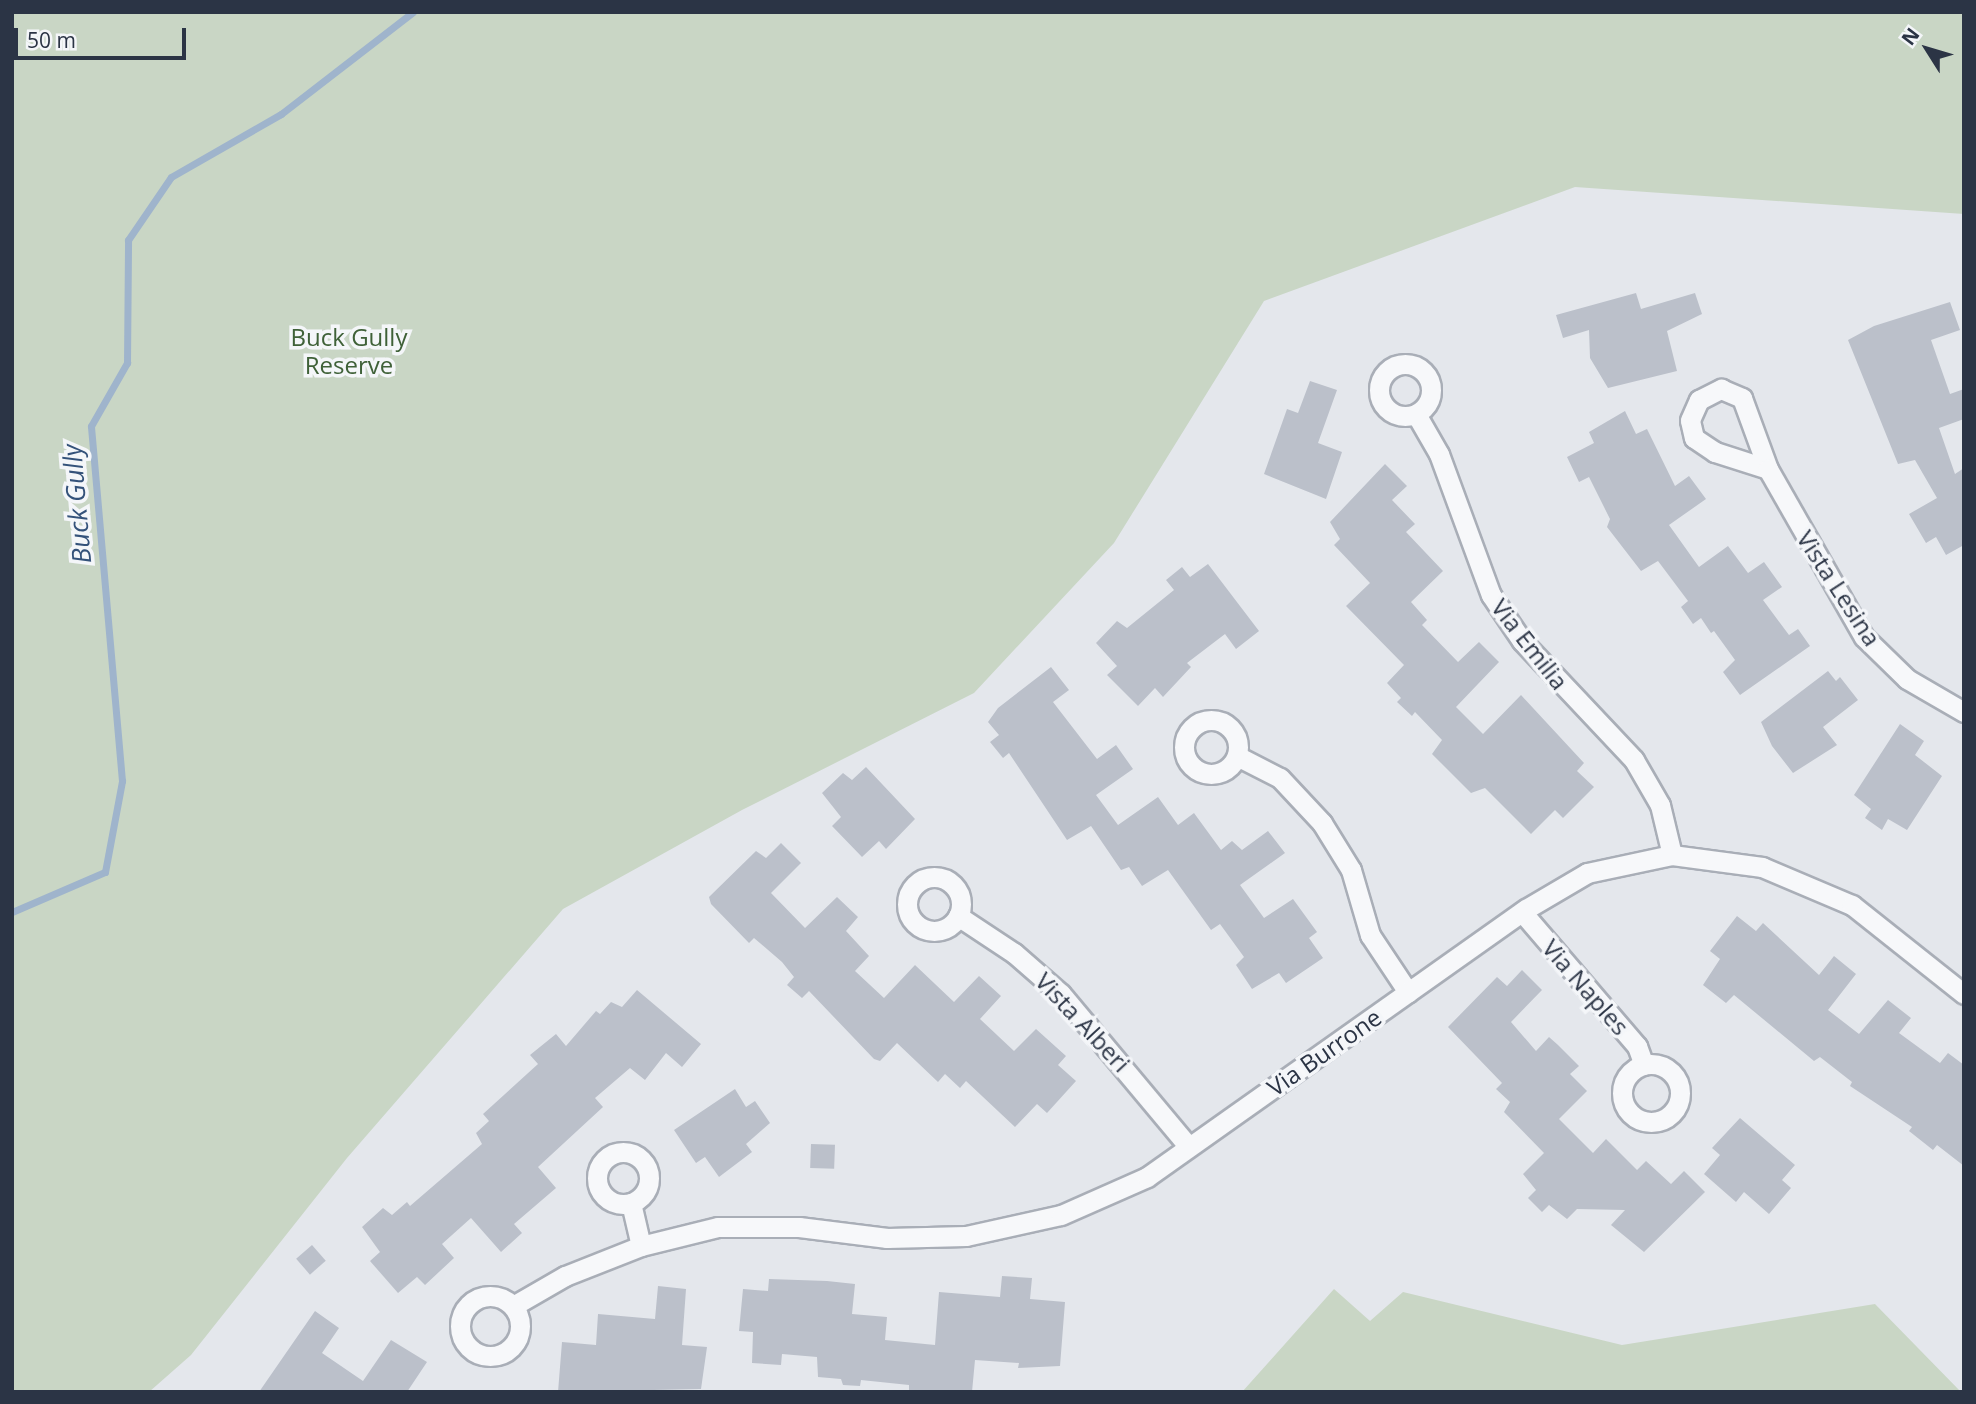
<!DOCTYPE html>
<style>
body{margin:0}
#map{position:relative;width:1976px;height:1404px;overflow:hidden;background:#e4e7ec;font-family:"Open Sans",sans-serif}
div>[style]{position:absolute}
.green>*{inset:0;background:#c9d6c5}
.stream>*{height:7px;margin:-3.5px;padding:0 3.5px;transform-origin:3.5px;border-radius:3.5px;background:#9fb4cc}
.building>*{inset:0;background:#bbc0ca;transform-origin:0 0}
.roads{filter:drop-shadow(2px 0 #a9aeb7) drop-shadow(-2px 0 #a9aeb7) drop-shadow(0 2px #a9aeb7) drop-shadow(0 -2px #a9aeb7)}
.street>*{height:19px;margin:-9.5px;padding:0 9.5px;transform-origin:9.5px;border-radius:9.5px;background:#f7f8fa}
.street>.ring{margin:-9.5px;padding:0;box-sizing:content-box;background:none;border:19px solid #f7f8fa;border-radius:50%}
span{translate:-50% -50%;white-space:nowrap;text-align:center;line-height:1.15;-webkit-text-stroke:7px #f4f6f9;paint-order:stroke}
.park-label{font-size:24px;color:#3f6138}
.street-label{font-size:24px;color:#2b3445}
.water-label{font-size:26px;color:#34527a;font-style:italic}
.frame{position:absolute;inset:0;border:14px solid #2b3445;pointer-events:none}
.north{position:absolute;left:1892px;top:14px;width:70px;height:70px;-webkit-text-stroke:5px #f4f6f9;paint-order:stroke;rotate:307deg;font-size:19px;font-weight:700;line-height:28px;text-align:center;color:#2b3445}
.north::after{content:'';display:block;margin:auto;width:24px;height:32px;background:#2b3445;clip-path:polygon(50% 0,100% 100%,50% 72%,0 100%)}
.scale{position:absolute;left:14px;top:28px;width:172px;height:32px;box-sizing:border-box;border:4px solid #2b3445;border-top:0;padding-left:9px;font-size:21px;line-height:24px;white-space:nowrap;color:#2b3445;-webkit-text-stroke:5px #f4f6f9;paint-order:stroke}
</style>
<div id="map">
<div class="green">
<div style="clip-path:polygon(12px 12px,1964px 12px,1964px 214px,1575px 187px,1264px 301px,1114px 543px,974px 693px,742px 810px,563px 909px,347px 1158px,191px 1355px,149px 1392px,12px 1392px)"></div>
<div style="clip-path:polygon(1334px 1289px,1370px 1321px,1403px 1292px,1622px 1345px,1875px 1304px,1961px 1392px,1242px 1392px)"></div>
</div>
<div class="stream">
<div style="left:12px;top:912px;width:101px;rotate:-23.3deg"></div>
<div style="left:105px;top:872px;width:93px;rotate:-79.4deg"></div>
<div style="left:122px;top:781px;width:356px;rotate:-95deg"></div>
<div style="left:91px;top:426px;width:73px;rotate:-60.3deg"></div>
<div style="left:127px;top:363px;width:123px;rotate:-89.5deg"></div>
<div style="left:128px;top:240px;width:76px;rotate:-55.7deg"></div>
<div style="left:171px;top:177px;width:127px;rotate:-29.8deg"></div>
<div style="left:281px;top:114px;width:167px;rotate:-37.7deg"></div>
</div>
<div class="building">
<div style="clip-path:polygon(1636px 293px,1641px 309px,1695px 293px,1702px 314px,1667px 331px,1677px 371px,1608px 388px,1590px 358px,1589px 330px,1563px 338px,1556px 315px)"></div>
<div style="clip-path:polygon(1950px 302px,1960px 330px,1931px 340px,1950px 394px,1964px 389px,1964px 419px,1939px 428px,1955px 474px,1964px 468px,1964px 545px,1946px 555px,1936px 537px,1926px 543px,1909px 514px,1937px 498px,1915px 460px,1898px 464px,1848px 340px,1874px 326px)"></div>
<div style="clip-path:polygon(1310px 381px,1337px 390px,1318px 443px,1342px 452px,1326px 499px,1264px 474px,1287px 409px,1298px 413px)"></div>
<div style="clip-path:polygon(1625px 411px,1636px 434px,1647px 429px,1675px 486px,1689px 476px,1706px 499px,1669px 525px,1699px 567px,1728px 546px,1748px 573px,1764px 562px,1782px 587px,1763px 600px,1789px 635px,1798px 629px,1810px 646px,1740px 695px,1723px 672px,1735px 660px,1714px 631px,1711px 633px,1701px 618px,1693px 624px,1681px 607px,1688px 601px,1658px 561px,1641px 571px,1607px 527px,1610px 519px,1589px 477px,1579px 482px,1567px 457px,1594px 443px,1589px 432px)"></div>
<div style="clip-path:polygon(1385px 464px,1407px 486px,1392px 500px,1415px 524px,1406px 532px,1443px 571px,1411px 602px,1427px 620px,1422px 625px,1458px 662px,1479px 642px,1499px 662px,1456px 707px,1483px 734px,1521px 695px,1584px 763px,1577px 771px,1594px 787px,1563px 818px,1555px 810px,1531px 834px,1485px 788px,1471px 793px,1432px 754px,1442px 740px,1415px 712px,1412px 716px,1397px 702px,1401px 698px,1387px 683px,1404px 665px,1346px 606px,1370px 583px,1334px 545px,1340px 539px,1330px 522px)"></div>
<div style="clip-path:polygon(1208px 564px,1259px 631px,1236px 649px,1225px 634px,1187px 663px,1191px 667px,1163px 697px,1155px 688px,1138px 706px,1107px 675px,1117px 666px,1096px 643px,1117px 621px,1127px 628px,1174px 590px,1166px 580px,1182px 567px,1190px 577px)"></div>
<div style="clip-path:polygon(1051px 667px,1069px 690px,1053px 702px,1097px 759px,1116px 745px,1133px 769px,1096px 795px,1118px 825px,1158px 797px,1178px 825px,1194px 813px,1221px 850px,1232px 841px,1242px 850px,1268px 831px,1285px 853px,1240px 885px,1264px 918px,1293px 899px,1317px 932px,1309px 938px,1323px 958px,1286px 983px,1279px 973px,1252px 989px,1236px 965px,1244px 957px,1220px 924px,1211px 930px,1168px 870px,1142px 886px,1129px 867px,1121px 870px,1091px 826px,1067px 840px,1009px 753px,1003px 758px,990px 742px,999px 735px,988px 722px,998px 708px)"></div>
<div style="clip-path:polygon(1828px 671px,1836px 681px,1840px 677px,1858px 700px,1823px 727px,1837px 745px,1793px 773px,1772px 746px,1761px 722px)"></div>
<div style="clip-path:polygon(1900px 724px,1924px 741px,1915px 755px,1942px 776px,1907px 830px,1888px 819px,1882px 830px,1865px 818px,1871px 809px,1854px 795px)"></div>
<div style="clip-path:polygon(866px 767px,915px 819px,886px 849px,879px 841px,862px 857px,832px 826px,841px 817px,822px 793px,843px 773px,852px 780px)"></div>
<div style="clip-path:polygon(781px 843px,801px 863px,771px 893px,805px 928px,837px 897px,858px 917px,846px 931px,869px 956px,855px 971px,884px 998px,915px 965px,954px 1002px,979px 976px,1001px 996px,980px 1019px,1014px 1051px,1036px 1029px,1066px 1056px,1058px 1065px,1076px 1081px,1047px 1113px,1037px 1104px,1015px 1127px,966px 1081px,960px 1088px,945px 1074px,938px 1082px,897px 1043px,880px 1061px,874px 1059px,809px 991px,802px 998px,787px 985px,794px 977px,782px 962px,754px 938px,749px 943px,711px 904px,709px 897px,756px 851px,766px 858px)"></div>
<div style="clip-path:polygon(1737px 916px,1756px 931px,1763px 923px,1819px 975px,1834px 956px,1856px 974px,1828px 1010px,1859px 1034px,1888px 1000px,1911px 1018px,1899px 1033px,1940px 1063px,1948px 1053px,1964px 1065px,1964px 1166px,1937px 1145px,1933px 1150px,1909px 1131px,1912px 1127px,1850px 1086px,1852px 1082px,1820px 1057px,1814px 1061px,1734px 995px,1726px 1003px,1703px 985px,1720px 959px,1710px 951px)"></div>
<div style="clip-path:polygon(1522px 970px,1542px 990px,1511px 1022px,1536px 1051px,1549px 1037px,1558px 1045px,1579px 1066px,1570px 1074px,1587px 1091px,1559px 1119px,1593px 1153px,1606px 1139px,1637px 1170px,1646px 1161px,1671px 1184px,1684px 1171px,1705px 1192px,1644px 1252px,1611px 1225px,1625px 1210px,1577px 1209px,1567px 1219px,1549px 1205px,1542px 1212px,1528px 1198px,1536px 1190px,1523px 1174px,1544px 1153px,1504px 1112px,1510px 1102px,1496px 1089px,1502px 1083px,1448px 1027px,1497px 977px,1507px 986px)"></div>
<div style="clip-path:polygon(637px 990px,701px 1044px,682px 1067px,666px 1053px,645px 1080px,630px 1068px,595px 1098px,603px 1107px,538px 1167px,556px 1188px,514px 1224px,522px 1233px,501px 1252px,471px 1218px,442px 1244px,454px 1258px,425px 1285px,417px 1277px,398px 1293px,370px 1261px,380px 1252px,362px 1227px,383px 1208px,392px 1215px,407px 1202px,410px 1206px,482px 1144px,476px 1133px,489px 1121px,483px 1114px,538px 1064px,530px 1055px,556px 1034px,566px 1046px,596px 1011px,600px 1014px,611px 1002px,622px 1007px)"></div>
<div style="clip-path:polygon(735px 1089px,746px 1107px,755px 1101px,770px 1123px,746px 1144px,752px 1152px,719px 1177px,705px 1157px,696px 1163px,674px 1130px)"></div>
<div style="clip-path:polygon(1740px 1118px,1795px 1165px,1782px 1180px,1791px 1188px,1769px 1214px,1744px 1192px,1736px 1202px,1704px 1174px,1720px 1155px,1712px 1148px)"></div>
<div style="left:811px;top:1144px;width:24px;height:24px;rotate:2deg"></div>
<div style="left:312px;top:1245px;width:21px;height:21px;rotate:49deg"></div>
<div style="clip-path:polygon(1002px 1276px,1032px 1278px,1030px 1299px,1065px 1302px,1060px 1366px,1018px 1368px,1019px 1363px,975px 1360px,972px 1392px,909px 1390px,909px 1385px,861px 1380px,860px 1386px,843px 1385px,841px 1379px,818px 1377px,817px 1357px,782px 1354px,781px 1365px,752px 1363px,753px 1332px,739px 1331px,743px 1289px,768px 1291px,769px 1279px,827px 1281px,855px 1284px,852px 1314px,887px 1317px,885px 1340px,935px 1345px,939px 1292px,1000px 1297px)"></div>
<div style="clip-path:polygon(658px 1286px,686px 1289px,682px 1345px,707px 1347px,701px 1389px,558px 1392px,562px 1342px,596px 1345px,598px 1314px,655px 1319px)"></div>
<div style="clip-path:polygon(315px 1311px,339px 1328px,322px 1353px,363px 1381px,391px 1340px,427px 1362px,407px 1392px,259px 1392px)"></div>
</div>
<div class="roads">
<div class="street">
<div class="ring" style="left:1379px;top:364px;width:33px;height:33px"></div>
<div style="left:1416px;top:414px;width:46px;rotate:60.1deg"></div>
<div style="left:1439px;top:454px;width:150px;rotate:69.8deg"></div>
<div style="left:1491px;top:595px;width:55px;rotate:56deg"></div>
<div style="left:1522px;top:641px;width:163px;rotate:46.7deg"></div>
<div style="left:1634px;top:760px;width:52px;rotate:60deg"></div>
<div style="left:1660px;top:805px;width:51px;rotate:76.5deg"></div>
<div style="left:1768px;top:469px;width:56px;rotate:-162.2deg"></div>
<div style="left:1715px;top:452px;width:25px;rotate:-146deg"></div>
<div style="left:1694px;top:438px;width:18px;rotate:-103deg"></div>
<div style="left:1690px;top:420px;width:22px;rotate:-66deg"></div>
<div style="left:1699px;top:400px;width:25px;rotate:-27deg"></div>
<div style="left:1721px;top:389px;width:23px;rotate:23deg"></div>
<div style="left:1742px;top:398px;width:76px;rotate:69.9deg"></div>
<div style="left:1768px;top:469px;width:193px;rotate:60.3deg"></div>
<div style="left:1864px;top:637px;width:60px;rotate:44.3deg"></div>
<div style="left:1907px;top:679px;width:66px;rotate:30.1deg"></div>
<div class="ring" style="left:1184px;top:720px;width:35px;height:35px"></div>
<div style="left:1237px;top:756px;width:48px;rotate:27.1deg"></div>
<div style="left:1280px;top:778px;width:62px;rotate:47deg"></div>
<div style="left:1322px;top:823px;width:55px;rotate:58.3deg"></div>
<div style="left:1351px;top:870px;width:68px;rotate:73.7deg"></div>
<div style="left:1370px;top:935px;width:69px;rotate:56.3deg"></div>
<div class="ring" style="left:907px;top:877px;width:35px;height:35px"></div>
<div style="left:1522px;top:912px;width:177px;rotate:49.4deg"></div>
<div style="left:1637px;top:1046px;width:20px;rotate:70deg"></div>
<div style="left:958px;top:916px;width:67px;rotate:33.5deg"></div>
<div style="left:1014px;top:953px;width:62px;rotate:41.1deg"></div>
<div style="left:1061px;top:994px;width:199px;rotate:50.1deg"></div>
<div class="ring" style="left:1622px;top:1064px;width:39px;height:39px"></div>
<div class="ring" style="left:597px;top:1152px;width:33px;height:33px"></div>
<div style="left:631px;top:1203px;width:44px;rotate:76.9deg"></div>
<div class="ring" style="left:460px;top:1296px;width:41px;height:41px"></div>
<div style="left:513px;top:1306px;width:60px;rotate:-30deg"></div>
<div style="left:565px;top:1276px;width:82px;rotate:-21.5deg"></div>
<div style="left:641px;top:1246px;width:79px;rotate:-13.9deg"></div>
<div style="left:718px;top:1227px;width:81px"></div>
<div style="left:799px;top:1227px;width:89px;rotate:7.1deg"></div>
<div style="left:887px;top:1238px;width:79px;rotate:-1.5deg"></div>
<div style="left:966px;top:1236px;width:97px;rotate:-12.5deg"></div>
<div style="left:1061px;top:1215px;width:94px;rotate:-23.8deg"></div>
<div style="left:1147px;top:1177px;width:464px;rotate:-35.3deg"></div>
<div style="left:1526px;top:909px;width:71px;rotate:-30.5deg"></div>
<div style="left:1587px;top:873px;width:87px;rotate:-12deg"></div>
<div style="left:1672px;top:855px;width:91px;rotate:7.6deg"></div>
<div style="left:1762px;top:867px;width:98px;rotate:22.9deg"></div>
<div style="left:1852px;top:905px;width:143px;rotate:38.5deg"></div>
</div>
</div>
<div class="park-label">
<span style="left:349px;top:351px">Buck Gully<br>Reserve</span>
</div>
<div class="street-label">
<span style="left:1839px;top:588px;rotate:57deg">Vista Lesina</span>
<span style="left:1530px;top:644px;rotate:52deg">Via Emilia</span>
<span style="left:1586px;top:987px;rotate:49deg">Via Naples</span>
<span style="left:1083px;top:1022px;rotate:47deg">Vista Alberi</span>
<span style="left:1324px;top:1052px;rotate:-35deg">Via Burrone</span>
</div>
<div class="water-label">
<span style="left:77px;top:504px;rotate:-95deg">Buck Gully</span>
</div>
<div class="frame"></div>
<div class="north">N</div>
<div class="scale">50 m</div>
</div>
